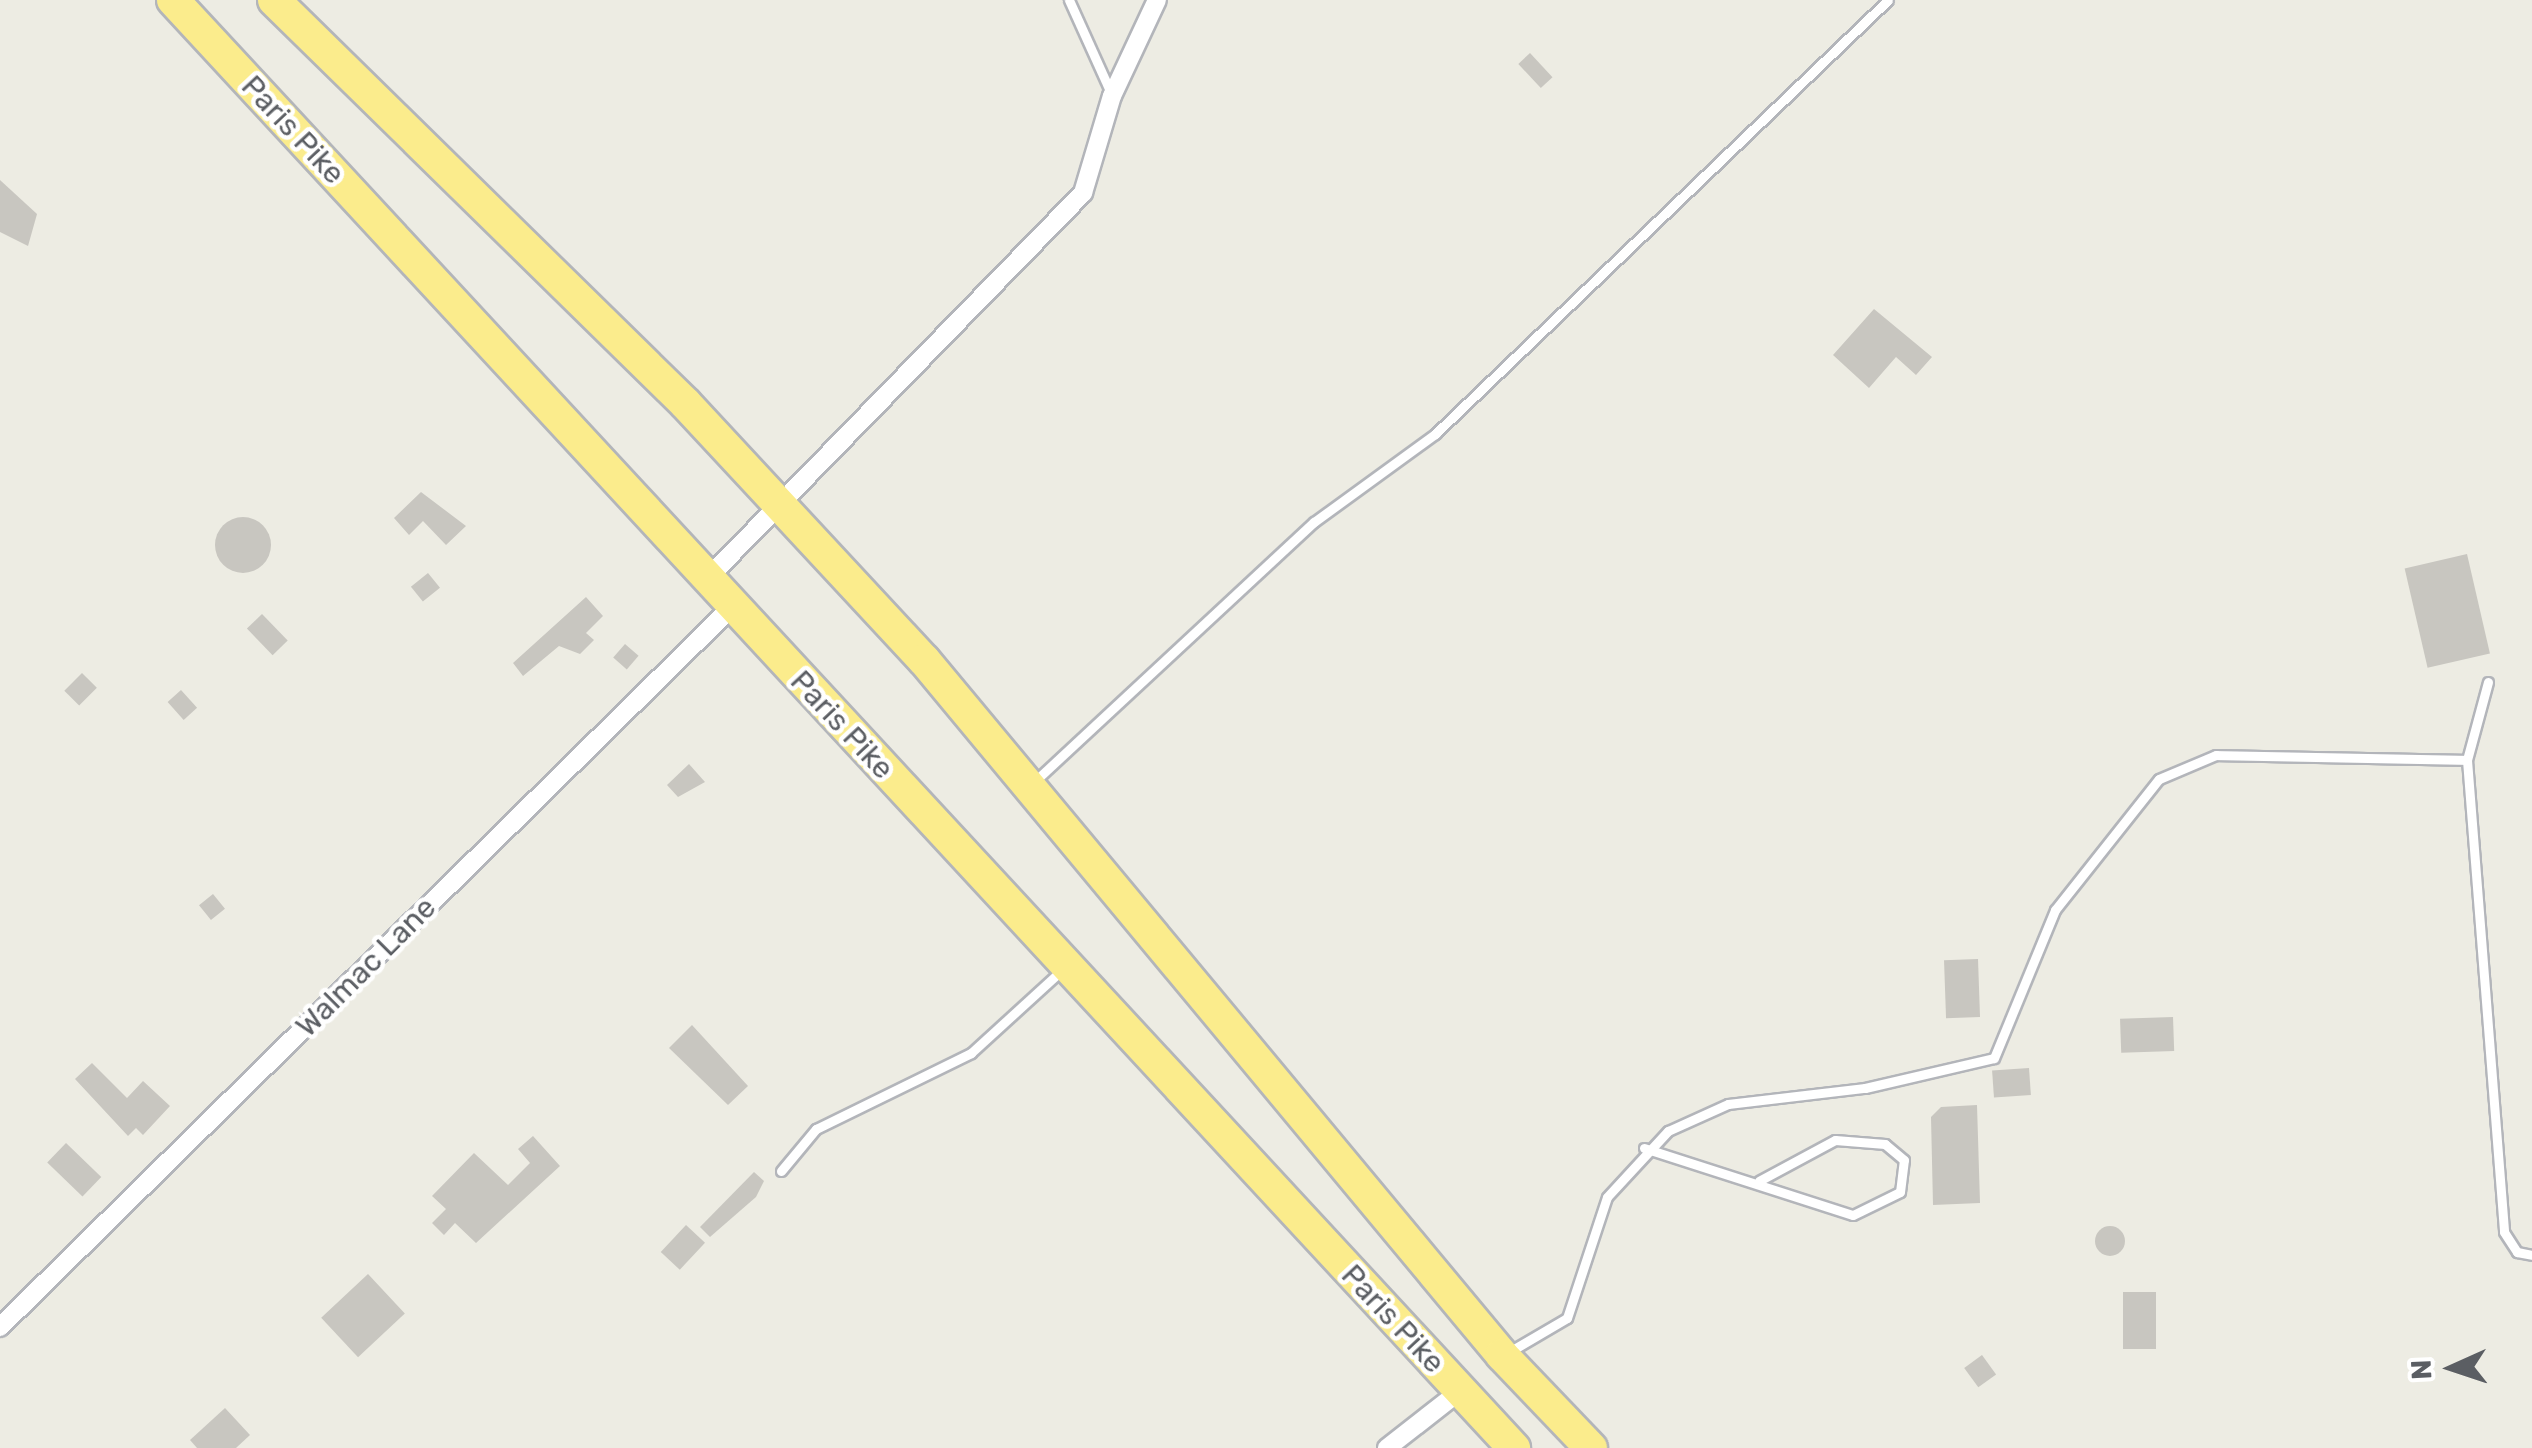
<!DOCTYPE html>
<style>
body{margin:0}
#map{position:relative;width:2532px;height:1448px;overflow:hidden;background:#edece3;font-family:Rubik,sans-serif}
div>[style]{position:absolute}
.building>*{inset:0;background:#c8c6c0;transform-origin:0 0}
.round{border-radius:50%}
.roads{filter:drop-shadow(2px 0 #b3b5ba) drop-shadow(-2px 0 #b3b5ba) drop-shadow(0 2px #b3b5ba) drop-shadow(0 -2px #b3b5ba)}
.lane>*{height:9px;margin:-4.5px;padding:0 4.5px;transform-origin:4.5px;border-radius:4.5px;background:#fff}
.street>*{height:18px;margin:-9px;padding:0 9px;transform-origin:9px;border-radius:9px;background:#fff}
.highway>*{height:32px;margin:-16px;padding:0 16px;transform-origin:16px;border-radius:16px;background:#fbec8c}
span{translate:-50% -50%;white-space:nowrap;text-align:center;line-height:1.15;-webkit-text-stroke:9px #fff;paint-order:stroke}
.street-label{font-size:30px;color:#5b5e63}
.north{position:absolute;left:2402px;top:1318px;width:100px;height:100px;-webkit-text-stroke:8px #fff;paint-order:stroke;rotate:267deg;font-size:28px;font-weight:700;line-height:40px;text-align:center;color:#5b5e63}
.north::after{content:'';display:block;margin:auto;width:35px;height:45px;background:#5b5e63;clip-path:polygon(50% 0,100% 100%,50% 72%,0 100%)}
</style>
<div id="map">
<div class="building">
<div style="left:1530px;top:53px;width:33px;height:16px;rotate:47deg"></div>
<div style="clip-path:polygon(0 180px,37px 214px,28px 246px,0 232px)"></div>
<div style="clip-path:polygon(1874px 309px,1932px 357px,1916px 375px,1896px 357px,1869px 388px,1833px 355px)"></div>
<div style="clip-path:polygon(421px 492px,466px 526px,446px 545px,423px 521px,409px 535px,394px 518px)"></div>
<div class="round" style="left:215px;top:517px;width:56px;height:56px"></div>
<div style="left:2467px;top:554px;width:102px;height:64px;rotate:77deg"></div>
<div style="left:428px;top:573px;width:19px;height:22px;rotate:51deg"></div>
<div style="clip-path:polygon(586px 597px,603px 616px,586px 633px,594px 640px,580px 654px,559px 646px,523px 676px,513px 663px)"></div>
<div style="left:262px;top:614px;width:37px;height:21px;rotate:46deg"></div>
<div style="left:625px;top:644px;width:18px;height:18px;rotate:41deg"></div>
<div style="left:82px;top:673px;width:21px;height:25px;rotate:45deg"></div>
<div style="left:181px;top:690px;width:24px;height:18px;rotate:48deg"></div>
<div style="clip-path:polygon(689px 764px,705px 782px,678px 797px,667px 785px)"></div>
<div style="left:213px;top:894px;width:19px;height:18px;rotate:51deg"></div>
<div style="left:1978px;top:959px;width:58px;height:34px;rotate:88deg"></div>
<div style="left:2173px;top:1017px;width:34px;height:53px;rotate:88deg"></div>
<div style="clip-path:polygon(692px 1025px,748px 1086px,728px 1105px,669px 1048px)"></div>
<div style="clip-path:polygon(92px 1063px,127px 1098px,143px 1081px,170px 1106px,143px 1135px,136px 1128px,128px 1136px,75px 1079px)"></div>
<div style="left:2029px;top:1068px;width:27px;height:37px;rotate:86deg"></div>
<div style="clip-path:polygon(1977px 1105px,1980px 1203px,1933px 1205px,1931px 1117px,1941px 1107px)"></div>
<div style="clip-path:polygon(533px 1136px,560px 1166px,476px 1243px,455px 1223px,444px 1235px,432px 1223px,446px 1209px,432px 1196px,474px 1153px,508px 1185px,530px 1163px,518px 1149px)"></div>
<div style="left:66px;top:1143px;width:49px;height:27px;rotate:44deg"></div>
<div style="clip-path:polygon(754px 1172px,764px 1181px,756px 1197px,710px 1237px,700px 1227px)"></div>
<div style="left:686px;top:1225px;width:26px;height:37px;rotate:43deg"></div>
<div class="round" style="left:2095px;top:1226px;width:30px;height:30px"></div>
<div style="left:368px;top:1274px;width:54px;height:64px;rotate:47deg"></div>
<div style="left:2123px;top:1292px;width:33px;height:57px"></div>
<div style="left:1982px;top:1355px;width:24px;height:22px;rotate:54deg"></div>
<div style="clip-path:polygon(225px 1408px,250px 1435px,236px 1448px,197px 1448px,190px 1440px)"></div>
</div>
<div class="roads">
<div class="lane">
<div style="left:1069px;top:0;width:102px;rotate:65.7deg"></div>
<div style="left:2488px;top:682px;width:81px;rotate:105.1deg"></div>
<div style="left:2467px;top:760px;width:473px;rotate:85.5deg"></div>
<div style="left:2504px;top:1232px;width:24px;rotate:57deg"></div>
<div style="left:2517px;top:1252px;width:15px;rotate:11deg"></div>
<div style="left:1034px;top:782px;width:382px;rotate:-42.9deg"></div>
<div style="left:1314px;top:522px;width:150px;rotate:-36deg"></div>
<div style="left:1435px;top:434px;width:627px;rotate:-43.77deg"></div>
<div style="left:1644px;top:1148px;width:219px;rotate:17.8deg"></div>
<div style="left:1853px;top:1215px;width:52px;rotate:-26.1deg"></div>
<div style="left:1900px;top:1192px;width:32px;rotate:-83deg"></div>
<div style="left:1904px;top:1160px;width:25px;rotate:-140deg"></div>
<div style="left:1885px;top:1144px;width:50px;rotate:-175.4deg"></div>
<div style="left:1835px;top:1140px;width:86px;rotate:151.7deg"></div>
<div style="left:781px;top:1171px;width:55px;rotate:-50.2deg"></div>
<div style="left:816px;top:1129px;width:173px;rotate:-26.1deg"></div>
<div style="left:971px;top:1053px;width:126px;rotate:-42.4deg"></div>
<div style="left:1509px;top:1352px;width:67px;rotate:-30.4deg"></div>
<div style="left:1567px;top:1318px;width:127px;rotate:-71.7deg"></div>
<div style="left:1607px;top:1197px;width:90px;rotate:-47.3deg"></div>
<div style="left:1668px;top:1131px;width:66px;rotate:-24.2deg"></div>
<div style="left:1728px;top:1104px;width:138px;rotate:-6.7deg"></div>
<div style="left:1865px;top:1088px;width:132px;rotate:-13.1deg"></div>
<div style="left:1994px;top:1058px;width:160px;rotate:-67.6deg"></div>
<div style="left:2055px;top:910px;width:167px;rotate:-51.6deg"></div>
<div style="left:2159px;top:779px;width:62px;rotate:-22.8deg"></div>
<div style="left:2216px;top:755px;width:251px;rotate:1.1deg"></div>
</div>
<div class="street">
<div style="left:707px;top:579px;width:539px;rotate:-45.75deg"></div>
<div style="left:1083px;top:193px;width:101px;rotate:-73.4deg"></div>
<div style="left:1112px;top:96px;width:106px;rotate:-64.9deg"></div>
<div style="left:0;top:1327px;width:1027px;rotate:-44.53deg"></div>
<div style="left:1387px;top:1448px;width:93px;rotate:-38deg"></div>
</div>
<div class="highway">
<div style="left:173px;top:0;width:1974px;rotate:47.2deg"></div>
<div style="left:274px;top:0;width:576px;rotate:44.44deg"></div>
<div style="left:685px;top:403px;width:351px;rotate:47.1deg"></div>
<div style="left:924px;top:660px;width:904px;rotate:50.25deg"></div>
<div style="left:1502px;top:1355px;width:129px;rotate:46.3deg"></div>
</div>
</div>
<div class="street-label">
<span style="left:293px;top:130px;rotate:47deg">Paris Pike</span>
<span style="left:842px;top:725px;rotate:47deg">Paris Pike</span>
<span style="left:366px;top:967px;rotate:-45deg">Walmac Lane</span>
<span style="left:1393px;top:1319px;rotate:47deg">Paris Pike</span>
</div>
<div class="north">N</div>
</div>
